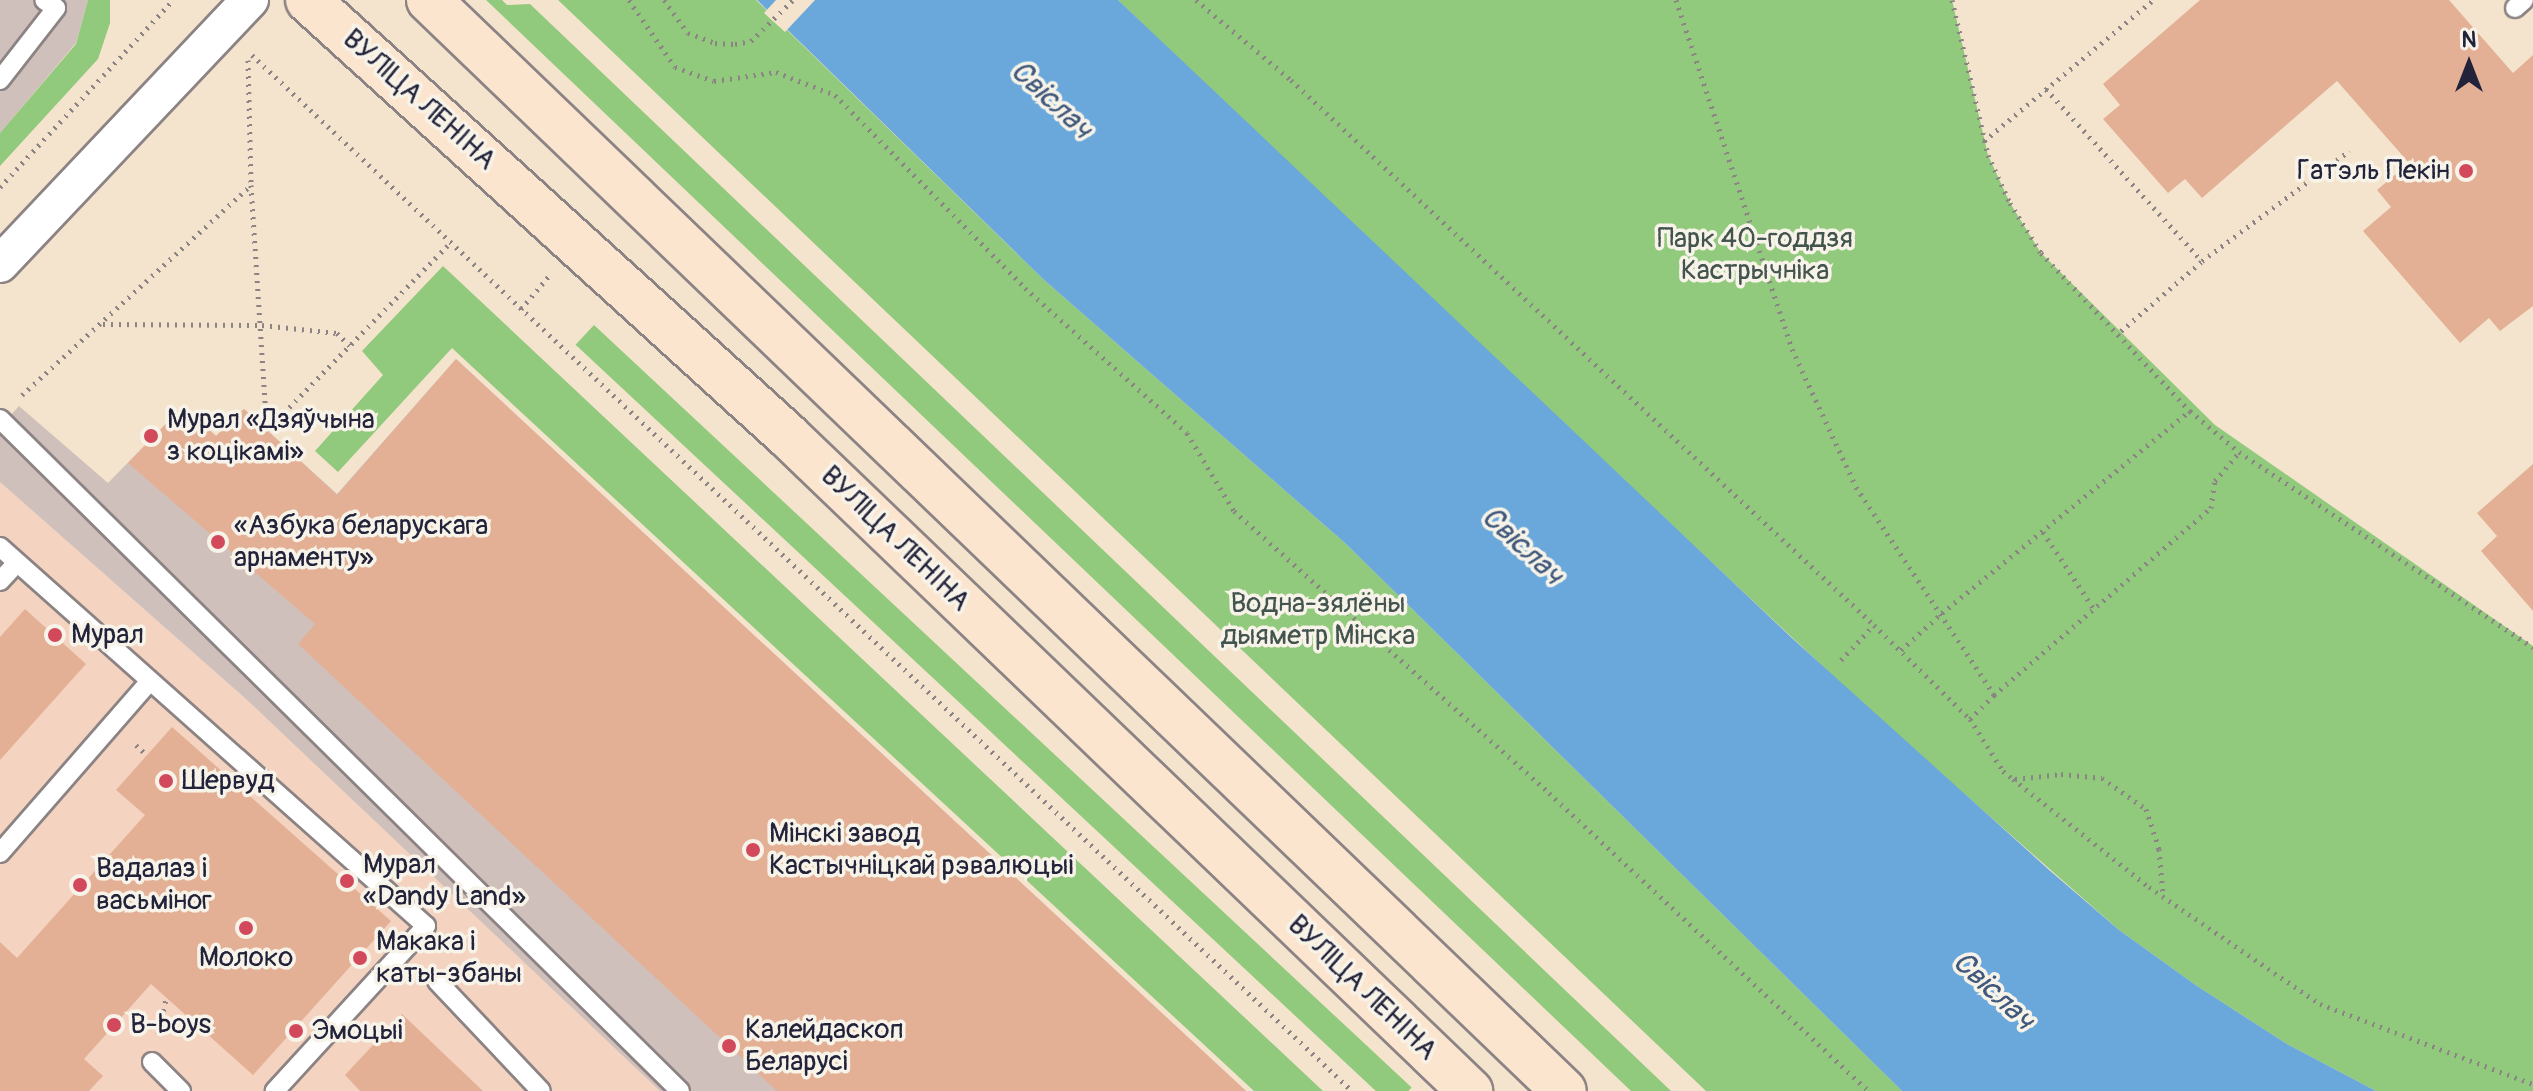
<!DOCTYPE html>
<meta charset="utf-8">
<style>
body{margin:0}
#map{position:relative;width:2533px;height:1091px;overflow:hidden;background:#f5e4cd;font-family:Pangolin,sans-serif}
div>[style]{position:absolute}
.built>*{inset:0;background:#f4d3c0}
.industrial>*{inset:0;background:#d0c0bc}
.green>*{inset:0;background:#91c97d;transform-origin:0 0}
.water>*{inset:0;background:#6aa8dc}
.pier>*{inset:0;background:#f5e4cd}
.building>*{inset:0;background:#e3b095}
.path>*{height:5px;margin-top:-2.5px;transform-origin:0;background:repeating-linear-gradient(90deg,#8c8384 0 2px,transparent 0 8px)}
.roads{filter:drop-shadow(2px 0 #8c8384) drop-shadow(-2px 0 #8c8384) drop-shadow(0 2px #8c8384) drop-shadow(0 -2px #8c8384)}
.service>*{height:18px;margin:-9px;padding:0 9px;transform-origin:9px;border-radius:9px;background:#fff}
.minor>*{height:36px;margin:-18px;padding:0 18px;transform-origin:18px;border-radius:18px;background:#fff}
.secondary>*{height:44px;margin:-22px;padding:0 22px;transform-origin:22px;border-radius:22px;background:#fce5cf}
.dots>*{width:22px;height:22px;translate:-50% -50%;box-sizing:border-box;border:4px solid #f7f3e8;border-radius:50%}
span{translate:-50% -50%;white-space:nowrap;text-align:center;line-height:1.15;-webkit-text-stroke:7px #f7f3e8;paint-order:stroke}
.street-label{font-size:28px;color:#22223b}
.poi-label{font-size:28px;color:#22223b}
.right{translate:-100% -50%;text-align:right}
.left{translate:0 -50%;text-align:left}
.park-label{font-size:28px;color:#43544f}
.water-label{font-size:30px;color:#3f587b;font-style:italic}
.north{position:absolute;left:2429px;top:24px;width:80px;height:80px;-webkit-text-stroke:6px #f7f3e8;paint-order:stroke;rotate:0deg;font-size:22px;font-weight:700;line-height:32px;text-align:center;color:#22223b}
.north::after{content:'';display:block;margin:auto;width:28px;height:36px;background:#22223b;clip-path:polygon(50% 0,100% 100%,50% 72%,0 100%)}
</style>
<div id="map">
<div class="built">
<div style="clip-path:polygon(0 482px,246px 699px,660px 1091px,0 1091px)"></div>
</div>
<div class="industrial">
<div style="clip-path:polygon(0 0,88px 0,76px 43px,0 133px)"></div>
<div style="clip-path:polygon(456px 359px,1246px 1091px,660px 1091px,246px 699px,0 482px,0 427px,19px 406px,108px 483px,183px 406px,216px 436px,244px 409px,337px 494px)"></div>
</div>
<div class="green">
<div style="clip-path:polygon(88px 0,110px 0,110px 23px,98px 59px,0 166px,0 133px,76px 44px)"></div>
<div style="clip-path:polygon(486px 0,502px 0,507px 5px,530px 4px,1671px 1091px,1631px 1091px)"></div>
<div style="clip-path:polygon(558px 0,756px 0,1043px 279px,1345px 543px,1902px 1091px,1706px 1091px)"></div>
<div style="clip-path:polygon(1118px 0,1952px 0,1988px 155px,2010px 203px,2041px 253px,2215px 425px,2533px 646px,2533px 1091px,2376px 1091px,2287px 1044px,2197px 986px,2119px 930px,1877px 717px,1373px 245px)"></div>
<div style="clip-path:polygon(443px 266px,1323px 1091px,1254px 1091px,452px 348px,338px 472px,315px 451px,383px 375px,362px 351px)"></div>
<div style="left:594px;top:325px;width:1118px;height:27px;rotate:43deg"></div>
</div>
<div class="water">
<div style="clip-path:polygon(757px 0,1118px 0,1793px 639px,2048px 869px,2119px 930px,2197px 986px,2287px 1044px,2376px 1091px,1902px 1091px,1345px 543px,1043px 279px)"></div>
</div>
<div class="pier">
<div style="clip-path:polygon(776px 0,815px 0,785px 32px,764px 13px)"></div>
</div>
<div class="building">
<div style="clip-path:polygon(2200px 0,2449px 0,2513px 73px,2533px 55px,2533px 306px,2500px 331px,2489px 318px,2460px 343px,2363px 231px,2391px 207px,2377px 190px,2409px 163px,2337px 81px,2202px 198px,2185px 179px,2168px 193px,2103px 119px,2120px 105px,2103px 84px)"></div>
<div style="clip-path:polygon(456px 359px,1246px 1091px,777px 1091px,298px 644px,315px 624px,128px 463px,183px 406px,216px 436px,244px 409px,337px 495px)"></div>
<div style="clip-path:polygon(2533px 464px,2533px 611px,2481px 551px,2497px 536px,2477px 513px)"></div>
<div style="clip-path:polygon(25px 609px,86px 664px,0 760px,0 637px)"></div>
<div style="clip-path:polygon(172px 727px,391px 921px,253px 1075px,151px 984px,84px 1059px,103px 1076px,89px 1091px,0 1091px,0 942px,17px 958px,145px 815px,116px 790px)"></div>
<div style="clip-path:polygon(402px 1014px,483px 1091px,360px 1091px,345px 1075px)"></div>
</div>
<div class="path">
<div style="left:629px;top:0;width:81px;rotate:55.5deg"></div>
<div style="left:675px;top:67px;width:41px;rotate:19.7deg"></div>
<div style="left:714px;top:81px;width:63px;rotate:-8.3deg"></div>
<div style="left:776px;top:72px;width:63px;rotate:21.3deg"></div>
<div style="left:835px;top:95px;width:271px;rotate:45.4deg"></div>
<div style="left:1025px;top:288px;width:217px;rotate:41.8deg"></div>
<div style="left:1187px;top:433px;width:91px;rotate:58.9deg"></div>
<div style="left:1234px;top:511px;width:423px;rotate:41.8deg"></div>
<div style="left:1549px;top:793px;width:437px;rotate:43deg"></div>
<div style="left:664px;top:0;width:41px;rotate:54deg"></div>
<div style="left:688px;top:33px;width:29px;rotate:20deg"></div>
<div style="left:715px;top:43px;width:20px;rotate:3deg"></div>
<div style="left:735px;top:44px;width:16px;rotate:-11deg"></div>
<div style="left:751px;top:41px;width:59px;rotate:-44.3deg"></div>
<div style="left:1196px;top:0;width:124px;rotate:40.1deg"></div>
<div style="left:1291px;top:80px;width:798px;rotate:43.07deg"></div>
<div style="left:1874px;top:625px;width:134px;rotate:44.4deg"></div>
<div style="left:1970px;top:719px;width:62px;rotate:57.6deg"></div>
<div style="left:2003px;top:771px;width:13px;rotate:39deg"></div>
<div style="left:2013px;top:779px;width:174px;rotate:38.5deg"></div>
<div style="left:2149px;top:887px;width:207px;rotate:34.4deg"></div>
<div style="left:2320px;top:1004px;width:228px;rotate:20.6deg"></div>
<div style="left:1676px;top:0;width:368px;rotate:71.6deg"></div>
<div style="left:1792px;top:349px;width:152px;rotate:65.1deg"></div>
<div style="left:1856px;top:487px;width:250px;rotate:56.4deg"></div>
<div style="left:1994px;top:695px;width:286px;rotate:-40.8deg"></div>
<div style="left:2211px;top:508px;width:27px;rotate:-82deg"></div>
<div style="left:2215px;top:481px;width:38px;rotate:-50deg"></div>
<div style="left:1952px;top:0;width:159px;rotate:76.9deg"></div>
<div style="left:1988px;top:155px;width:53px;rotate:65.4deg"></div>
<div style="left:2010px;top:203px;width:59px;rotate:58.2deg"></div>
<div style="left:2041px;top:253px;width:217px;rotate:46.7deg"></div>
<div style="left:2190px;top:411px;width:64px;rotate:39.9deg"></div>
<div style="left:2239px;top:452px;width:353px;rotate:33.6deg"></div>
<div style="left:252px;top:55px;width:1511px;rotate:43.28deg"></div>
<div style="left:248px;top:60px;width:125px;rotate:88.6deg"></div>
<div style="left:251px;top:185px;width:246px;rotate:86.3deg"></div>
<div style="left:2046px;top:89px;width:232px;rotate:47.8deg"></div>
<div style="left:2202px;top:261px;width:184px;rotate:-36.8deg"></div>
<div style="left:1984px;top:141px;width:220px;rotate:-39.8deg"></div>
<div style="left:0;top:187px;width:255px;rotate:-47.2deg"></div>
<div style="left:521px;top:309px;width:43px;rotate:-49.7deg"></div>
<div style="left:103px;top:324px;width:159px;rotate:0.4deg"></div>
<div style="left:262px;top:325px;width:75px;rotate:6.1deg"></div>
<div style="left:337px;top:333px;width:18px;rotate:45deg"></div>
<div style="left:2121px;top:331px;width:107px;rotate:-40.8deg"></div>
<div style="left:22px;top:395px;width:309px;rotate:-42.5deg"></div>
<div style="left:267px;top:430px;width:262px;rotate:-45.6deg"></div>
<div style="left:2043px;top:532px;width:92px;rotate:56.5deg"></div>
<div style="left:1901px;top:650px;width:55px;rotate:-42.1deg"></div>
<div style="left:1942px;top:613px;width:320px;rotate:-39.2deg"></div>
<div style="left:1841px;top:660px;width:48px;rotate:-46.7deg"></div>
<div style="left:1970px;top:719px;width:34px;rotate:-45deg"></div>
<div style="left:136px;top:745px;width:15px;rotate:42deg"></div>
<div style="left:2015px;top:779px;width:46px;rotate:-6.2deg"></div>
<div style="left:2061px;top:774px;width:41px;rotate:5.6deg"></div>
<div style="left:2102px;top:778px;width:54px;rotate:35.2deg"></div>
<div style="left:2146px;top:809px;width:42px;rotate:72deg"></div>
<div style="left:2159px;top:849px;width:46px;rotate:85deg"></div>
<div style="left:158px;top:1034px;width:37px;rotate:-77deg"></div>
</div>
<div class="roads">
<div class="service">
<div style="left:2515px;top:8px;width:12px;rotate:-42deg"></div>
<div style="left:0;top:80px;width:91px;rotate:-52.1deg"></div>
<div style="left:56px;top:8px;width:14px;rotate:-146deg"></div>
<div style="left:0;top:419px;width:956px;rotate:44.66deg"></div>
<div style="left:0;top:547px;width:570px;rotate:41.66deg"></div>
<div style="left:426px;top:926px;width:224px;rotate:132.5deg"></div>
<div style="left:0;top:581px;width:25px;rotate:-47deg"></div>
<div style="left:0;top:853px;width:228px;rotate:-48.9deg"></div>
<div style="left:437px;top:981px;width:151px;rotate:46.6deg"></div>
<div style="left:152px;top:1062px;width:41px;rotate:45deg"></div>
</div>
<div class="minor">
<div style="left:0;top:264px;width:364px;rotate:-46.6deg"></div>
</div>
<div class="secondary">
<div style="left:308px;top:0;width:648px;rotate:42.25deg"></div>
<div style="left:788px;top:436px;width:946px;rotate:43.84deg"></div>
<div style="left:429px;top:0;width:1574px;rotate:43.87deg"></div>
</div>
</div>
<div class="dots">
<div style="left:2466px;top:171px;background:#d1495b"></div>
<div style="left:151px;top:436px;background:#d1495b"></div>
<div style="left:218px;top:542px;background:#d1495b"></div>
<div style="left:55px;top:635px;background:#d1495b"></div>
<div style="left:166px;top:781px;background:#d1495b"></div>
<div style="left:753px;top:850px;background:#d1495b"></div>
<div style="left:347px;top:881px;background:#d1495b"></div>
<div style="left:80px;top:885px;background:#d1495b"></div>
<div style="left:246px;top:928px;background:#d1495b"></div>
<div style="left:360px;top:958px;background:#d1495b"></div>
<div style="left:114px;top:1025px;background:#d1495b"></div>
<div style="left:296px;top:1031px;background:#d1495b"></div>
<div style="left:729px;top:1046px;background:#d1495b"></div>
</div>
<div class="street-label">
<span style="left:419px;top:100px;rotate:42deg">ВУЛІЦА ЛЕНІНА</span>
<span style="left:895px;top:539px;rotate:44deg">ВУЛІЦА ЛЕНІНА</span>
<span style="left:1362px;top:988px;rotate:44deg">ВУЛІЦА ЛЕНІНА</span>
</div>
<div class="poi-label">
<span class="right" style="left:2450px;top:171px">Гатэль Пекін</span>
<span class="left" style="left:167px;top:436px">Мурал «Дзяўчына<br>з коцікамі»</span>
<span class="left" style="left:234px;top:542px">«Азбука беларускага<br>арнаменту»</span>
<span class="left" style="left:71px;top:635px">Мурал</span>
<span class="left" style="left:182px;top:781px">Шервуд</span>
<span class="left" style="left:769px;top:850px">Мінскі завод<br>Кастычніцкай рэвалюцыі</span>
<span class="left" style="left:363px;top:881px">Мурал<br>«Dandy Land»</span>
<span class="left" style="left:96px;top:885px">Вадалаз і<br>васьміног</span>
<span class="left" style="left:376px;top:958px">Макака і<br>каты-збаны</span>
<span style="left:246px;top:958px">Молоко</span>
<span class="left" style="left:130px;top:1025px">B-boys</span>
<span class="left" style="left:745px;top:1046px">Калейдаскоп<br>Беларусі</span>
<span class="left" style="left:312px;top:1031px">Эмоцыі</span>
</div>
<div class="park-label">
<span style="left:1755px;top:255px">Парк 40-годдзя<br>Кастрычніка</span>
<span style="left:1318px;top:620px">Водна-зялёны<br>дыяметр Мінска</span>
</div>
<div class="water-label">
<span style="left:1051px;top:100px;rotate:43deg">Свіслач</span>
<span style="left:1522px;top:546px;rotate:43deg">Свіслач</span>
<span style="left:1993px;top:991px;rotate:43deg">Свіслач</span>
</div>
<div class="north">N</div>
</div>
